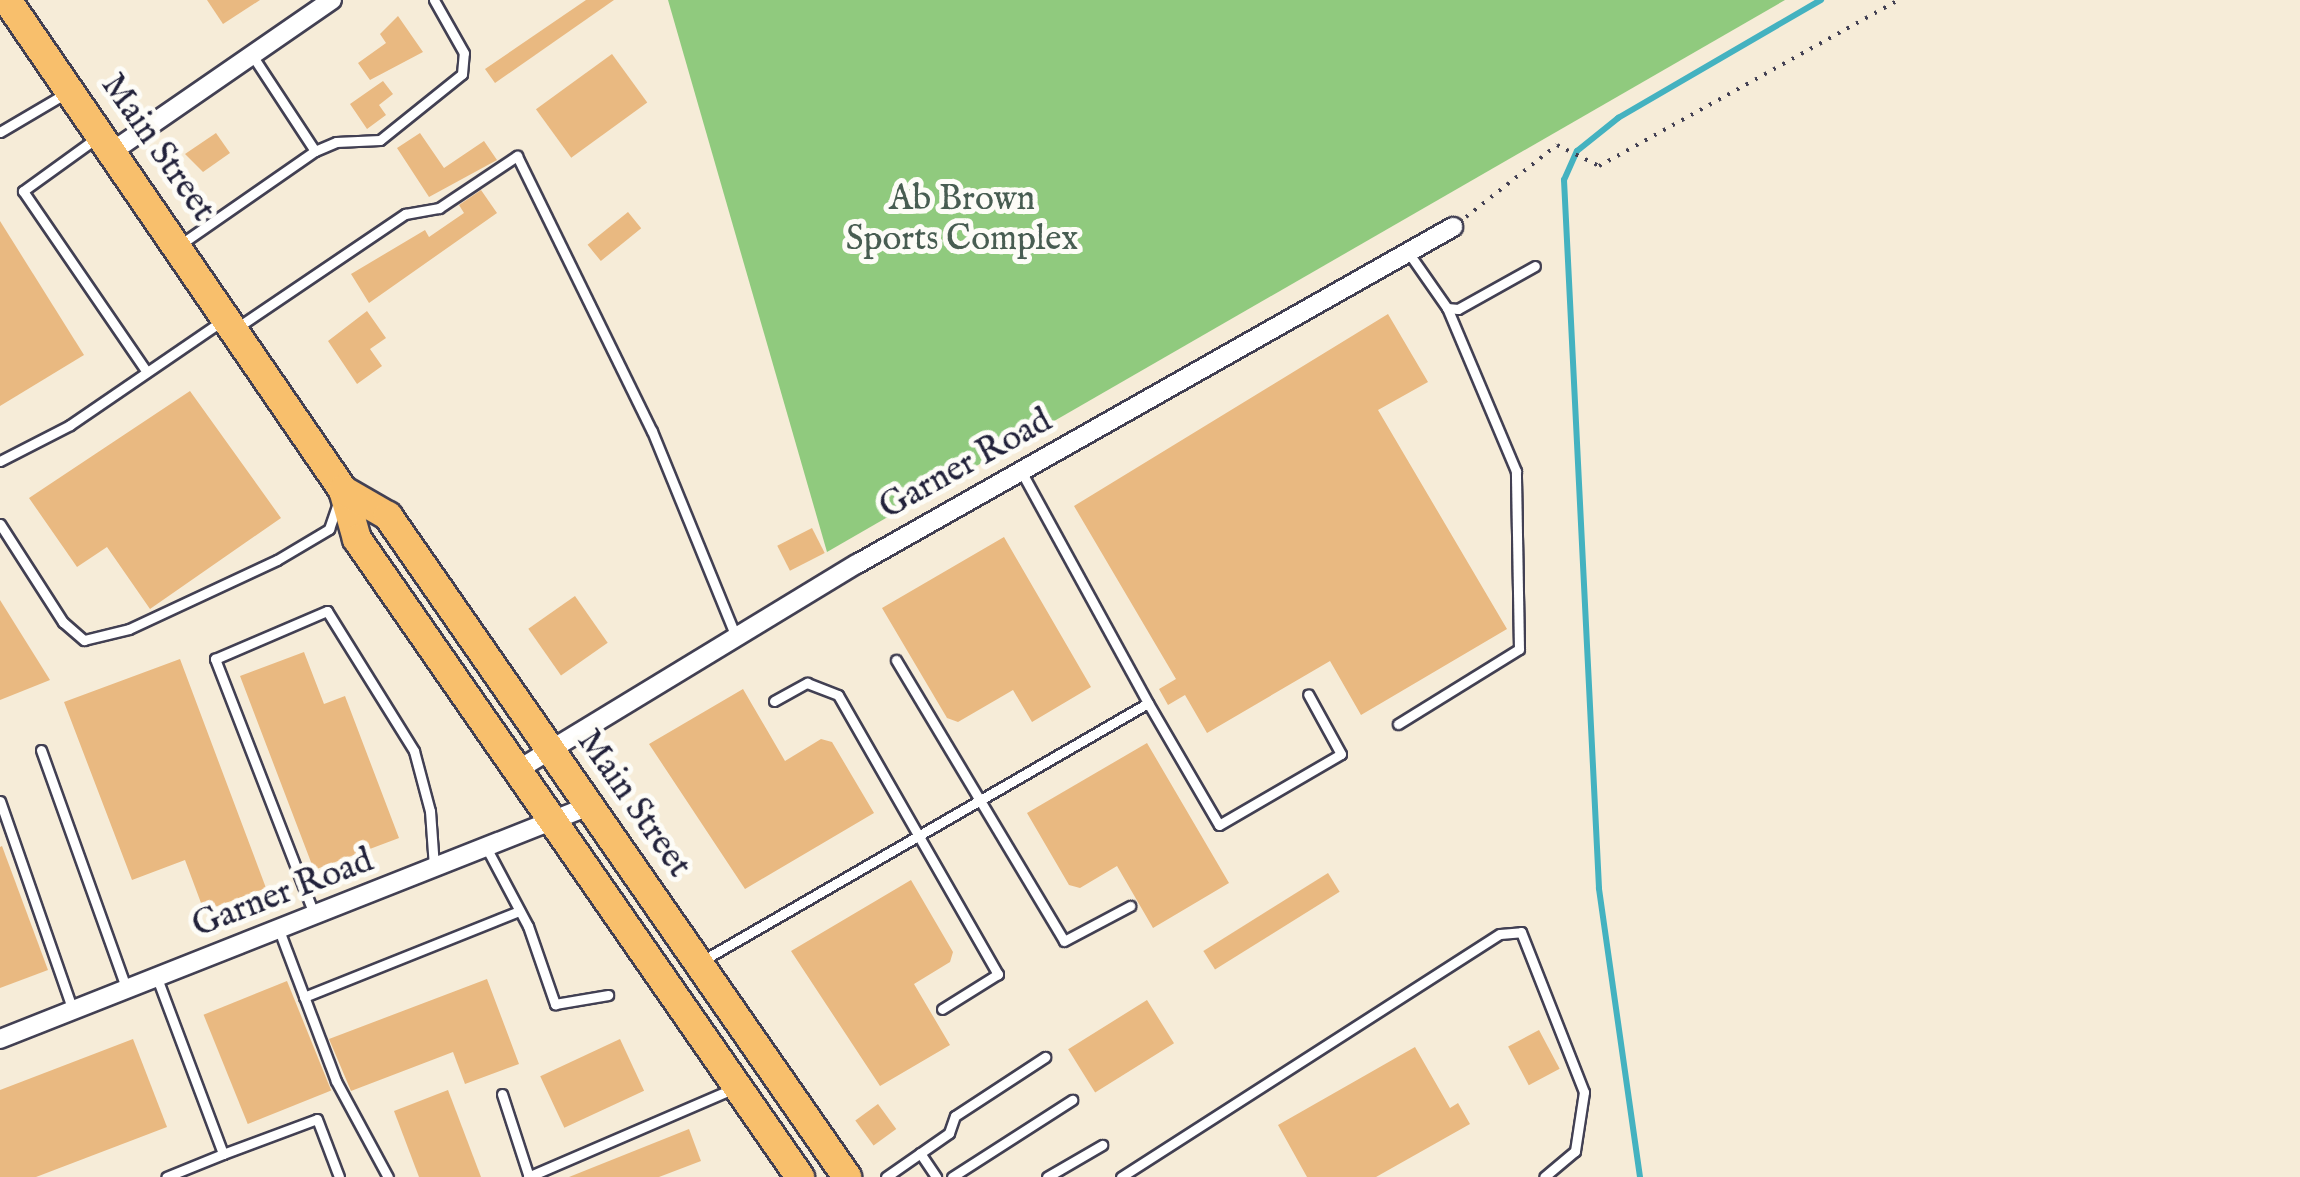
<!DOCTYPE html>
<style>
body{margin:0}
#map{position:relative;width:2300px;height:1177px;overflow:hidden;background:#f6ecd8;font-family:"IM FELL English",serif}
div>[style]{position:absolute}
.green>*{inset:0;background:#90ca7e}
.stream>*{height:6px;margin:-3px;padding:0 3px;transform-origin:3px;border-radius:3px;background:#44b2c0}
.building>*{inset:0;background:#e9b981;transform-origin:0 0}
.path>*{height:4px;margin-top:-2px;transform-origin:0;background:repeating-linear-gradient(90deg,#424053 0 2.5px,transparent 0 10.5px)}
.roads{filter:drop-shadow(2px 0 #424053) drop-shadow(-2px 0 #424053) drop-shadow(0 2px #424053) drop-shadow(0 -2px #424053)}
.service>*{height:9px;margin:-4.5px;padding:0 4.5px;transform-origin:4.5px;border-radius:4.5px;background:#fff}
.minor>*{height:18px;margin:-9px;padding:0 9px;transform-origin:9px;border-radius:9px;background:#fff}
.primary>*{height:28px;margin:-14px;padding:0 14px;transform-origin:14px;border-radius:14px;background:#f8bf6c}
span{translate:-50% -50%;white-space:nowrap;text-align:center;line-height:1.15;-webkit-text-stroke:10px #fdfcf7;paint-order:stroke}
.street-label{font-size:35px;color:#22223b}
.park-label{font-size:35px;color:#485d52}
</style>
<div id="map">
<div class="green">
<div style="clip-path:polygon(668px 0,1785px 0,827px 552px)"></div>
</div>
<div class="stream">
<div style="left:1640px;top:1177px;width:292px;rotate:-98.1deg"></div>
<div style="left:1599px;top:888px;width:709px;rotate:-92.83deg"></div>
<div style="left:1564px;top:180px;width:32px;rotate:-66deg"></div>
<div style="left:1577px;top:151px;width:53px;rotate:-38.8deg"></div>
<div style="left:1618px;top:118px;width:235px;rotate:-30.2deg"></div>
</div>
<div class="building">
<div style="clip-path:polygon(207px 0,260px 0,223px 24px)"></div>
<div style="clip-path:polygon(586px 0,614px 0,495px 83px,485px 69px)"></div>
<div style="clip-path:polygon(398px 16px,423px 52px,370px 80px,358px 63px,386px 43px,380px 34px)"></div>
<div style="left:612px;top:54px;width:60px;height:94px;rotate:54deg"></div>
<div style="clip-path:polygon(383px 81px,393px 94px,379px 105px,386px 115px,367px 129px,350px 104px)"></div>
<div style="clip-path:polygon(216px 133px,230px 153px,203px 172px,185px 154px)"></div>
<div style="clip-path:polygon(420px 133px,444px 168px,484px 141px,497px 160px,429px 197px,397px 148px)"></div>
<div style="clip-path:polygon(481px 190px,497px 213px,369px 303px,351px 274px,425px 230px,429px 237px,464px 213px,459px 205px)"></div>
<div style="left:628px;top:212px;width:21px;height:52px;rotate:51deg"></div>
<div style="clip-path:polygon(0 221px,84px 355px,0 406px)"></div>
<div style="clip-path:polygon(367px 311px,386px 338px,370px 349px,382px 366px,357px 384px,328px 341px)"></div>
<div style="clip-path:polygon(1388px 314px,1428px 382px,1378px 410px,1507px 629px,1361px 715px,1330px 661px,1207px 733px,1185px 695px,1168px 705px,1159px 689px,1176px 679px,1074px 506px)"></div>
<div style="clip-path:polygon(190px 391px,281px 518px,150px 609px,107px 547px,77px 567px,29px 498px)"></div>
<div style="left:812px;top:528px;width:28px;height:39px;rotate:63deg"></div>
<div style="clip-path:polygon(1004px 537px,1091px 687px,1032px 722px,1013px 690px,958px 722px,947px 718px,882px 608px)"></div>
<div style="left:575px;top:596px;width:57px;height:57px;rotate:55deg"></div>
<div style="clip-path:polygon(0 600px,50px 680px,0 700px)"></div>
<div style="clip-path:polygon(304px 652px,324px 704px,345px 696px,399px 838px,314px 870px,240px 676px)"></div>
<div style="clip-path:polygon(180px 659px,266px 888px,204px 911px,185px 860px,132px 880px,64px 702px)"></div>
<div style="clip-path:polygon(743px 689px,785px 761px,821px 739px,832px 742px,874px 813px,745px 889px,649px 744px)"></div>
<div style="clip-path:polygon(1147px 743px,1229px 883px,1153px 928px,1117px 866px,1080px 888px,1069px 885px,1027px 813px)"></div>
<div style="clip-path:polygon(2px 846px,48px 970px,0 988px,0 847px)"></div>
<div style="left:1328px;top:873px;width:22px;height:147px;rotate:58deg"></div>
<div style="clip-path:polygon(911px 880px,953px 952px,950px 962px,914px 984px,950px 1045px,880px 1086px,791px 951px)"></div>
<div style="clip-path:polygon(487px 979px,519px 1064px,465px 1084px,453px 1052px,351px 1091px,329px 1039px)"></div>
<div style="left:287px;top:981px;width:118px;height:90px;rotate:68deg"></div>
<div style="left:1147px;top:1000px;width:51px;height:93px;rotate:58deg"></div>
<div style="left:1539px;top:1030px;width:44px;height:35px;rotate:62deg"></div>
<div style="clip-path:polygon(133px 1039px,167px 1127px,36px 1177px,0 1177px,0 1090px)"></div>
<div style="left:620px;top:1039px;width:57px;height:88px;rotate:65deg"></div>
<div style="clip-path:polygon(1415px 1047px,1450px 1108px,1458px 1103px,1470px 1124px,1376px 1177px,1307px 1177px,1278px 1125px)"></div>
<div style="clip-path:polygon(448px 1090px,481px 1177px,419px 1177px,394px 1111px)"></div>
<div style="left:878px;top:1104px;width:31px;height:28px;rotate:54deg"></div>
<div style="clip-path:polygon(689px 1129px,701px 1161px,659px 1177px,569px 1177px)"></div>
</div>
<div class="path">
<div style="left:1466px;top:217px;width:116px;rotate:-38.4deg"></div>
<div style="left:1557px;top:145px;width:47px;rotate:26.6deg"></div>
<div style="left:1599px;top:166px;width:342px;rotate:-29deg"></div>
</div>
<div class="roads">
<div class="service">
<div style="left:0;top:132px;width:79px;rotate:-30.5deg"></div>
<div style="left:95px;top:139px;width:89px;rotate:144.2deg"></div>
<div style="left:23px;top:191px;width:219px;rotate:55.6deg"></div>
<div style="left:315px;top:151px;width:23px;rotate:-23deg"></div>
<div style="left:336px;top:142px;width:44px;rotate:-2.6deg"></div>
<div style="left:380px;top:140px;width:105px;rotate:-38.8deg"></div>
<div style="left:462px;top:74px;width:21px;rotate:-85deg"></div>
<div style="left:464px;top:53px;width:61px;rotate:-119.5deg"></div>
<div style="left:181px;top:244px;width:163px;rotate:-34.8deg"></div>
<div style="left:315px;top:151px;width:115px;rotate:-123.3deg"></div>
<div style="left:1408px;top:252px;width:68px;rotate:55.1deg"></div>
<div style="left:1447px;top:308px;width:11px;rotate:5deg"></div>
<div style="left:1458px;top:309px;width:88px;rotate:-29.2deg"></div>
<div style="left:238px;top:327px;width:202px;rotate:-34.1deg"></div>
<div style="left:405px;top:214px;width:35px;rotate:-10deg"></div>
<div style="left:439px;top:208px;width:94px;rotate:-33.7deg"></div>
<div style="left:517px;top:156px;width:306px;rotate:63.9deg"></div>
<div style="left:652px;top:431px;width:222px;rotate:67.8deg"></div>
<div style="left:0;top:461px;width:79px;rotate:-27.2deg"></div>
<div style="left:70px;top:425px;width:184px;rotate:-34.4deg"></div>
<div style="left:0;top:524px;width:117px;rotate:57.3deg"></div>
<div style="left:63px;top:622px;width:28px;rotate:41deg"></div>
<div style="left:84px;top:640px;width:46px;rotate:-13.7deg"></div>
<div style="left:129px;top:629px;width:163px;rotate:-25deg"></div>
<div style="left:277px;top:560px;width:61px;rotate:-30.8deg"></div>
<div style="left:329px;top:529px;width:28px;rotate:-71deg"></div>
<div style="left:896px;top:660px;width:327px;rotate:59.1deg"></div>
<div style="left:1064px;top:941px;width:75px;rotate:-27.9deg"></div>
<div style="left:774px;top:701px;width:38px;rotate:-29deg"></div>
<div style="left:807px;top:683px;width:33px;rotate:21deg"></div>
<div style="left:838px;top:695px;width:322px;rotate:60.2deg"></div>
<div style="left:998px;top:974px;width:66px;rotate:148deg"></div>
<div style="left:1148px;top:703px;width:141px;rotate:59.8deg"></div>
<div style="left:1219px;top:825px;width:141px;rotate:-30.2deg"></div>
<div style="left:1341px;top:754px;width:68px;rotate:-118.8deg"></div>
<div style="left:1398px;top:724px;width:142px;rotate:-31.8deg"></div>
<div style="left:1519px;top:649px;width:178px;rotate:-91deg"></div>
<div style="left:1516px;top:471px;width:177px;rotate:-112.9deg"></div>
<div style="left:41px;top:750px;width:255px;rotate:70.3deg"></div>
<div style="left:0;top:801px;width:222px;rotate:70.8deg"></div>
<div style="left:487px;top:849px;width:87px;rotate:62deg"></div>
<div style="left:528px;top:926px;width:83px;rotate:70.9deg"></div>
<div style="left:555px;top:1004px;width:54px;rotate:-9.6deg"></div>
<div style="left:314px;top:914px;width:274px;rotate:-111.2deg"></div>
<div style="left:215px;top:659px;width:122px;rotate:-23.2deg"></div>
<div style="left:327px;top:611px;width:165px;rotate:58.1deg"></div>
<div style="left:414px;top:751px;width:62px;rotate:75.1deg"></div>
<div style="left:430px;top:811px;width:56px;rotate:85.9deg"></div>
<div style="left:279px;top:930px;width:161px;rotate:69.3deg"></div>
<div style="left:336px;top:1081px;width:109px;rotate:61.6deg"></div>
<div style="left:700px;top:962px;width:517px;rotate:-30.03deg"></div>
<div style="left:1148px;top:703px;width:264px;rotate:-118.7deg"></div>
<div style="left:157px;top:978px;width:188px;rotate:69.4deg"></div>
<div style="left:223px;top:1154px;width:61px;rotate:158deg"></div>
<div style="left:304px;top:997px;width:232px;rotate:-21.8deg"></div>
<div style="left:502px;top:1094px;width:87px;rotate:72deg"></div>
<div style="left:920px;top:1153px;width:29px;rotate:56deg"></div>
<div style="left:223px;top:1154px;width:100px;rotate:-20.4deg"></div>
<div style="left:317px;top:1119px;width:62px;rotate:69.2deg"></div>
<div style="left:528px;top:1177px;width:225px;rotate:-23.3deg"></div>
<div style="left:886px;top:1177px;width:77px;rotate:-34.9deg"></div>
<div style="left:949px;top:1133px;width:18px;rotate:-71deg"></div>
<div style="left:955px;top:1116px;width:108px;rotate:-33.2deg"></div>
<div style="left:952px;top:1177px;width:143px;rotate:-32.7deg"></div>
<div style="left:1047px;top:1177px;width:64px;rotate:-30.2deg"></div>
<div style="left:1121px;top:1177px;width:450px;rotate:-32.7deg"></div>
<div style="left:1500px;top:934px;width:21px;rotate:-5deg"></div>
<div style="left:1521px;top:932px;width:172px;rotate:68.5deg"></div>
<div style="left:1584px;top:1092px;width:60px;rotate:98.7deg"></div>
<div style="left:1575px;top:1151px;width:40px;rotate:140deg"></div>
</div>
<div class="minor">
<div style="left:113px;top:151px;width:266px;rotate:-34.6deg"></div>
<div style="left:516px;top:771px;width:399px;rotate:-31.3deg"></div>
<div style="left:857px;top:564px;width:685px;rotate:-29.49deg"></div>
<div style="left:0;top:1039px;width:633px;rotate:-21.58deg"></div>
</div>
<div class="primary">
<div style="left:7px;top:0;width:594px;rotate:55.56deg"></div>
<div style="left:343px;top:490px;width:51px;rotate:74.1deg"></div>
<div style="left:357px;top:539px;width:777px;rotate:55.23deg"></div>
<div style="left:343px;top:490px;width:52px;rotate:30deg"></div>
<div style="left:388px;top:516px;width:805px;rotate:55.22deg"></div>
</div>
</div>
<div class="street-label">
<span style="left:157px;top:148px;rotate:55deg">Main Street</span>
<span style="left:966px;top:465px;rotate:-29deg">Garner Road</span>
<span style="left:633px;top:804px;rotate:55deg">Main Street</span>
<span style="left:283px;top:894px;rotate:-21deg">Garner Road</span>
</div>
<div class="park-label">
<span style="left:962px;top:220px">Ab Brown<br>Sports Complex</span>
</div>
</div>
